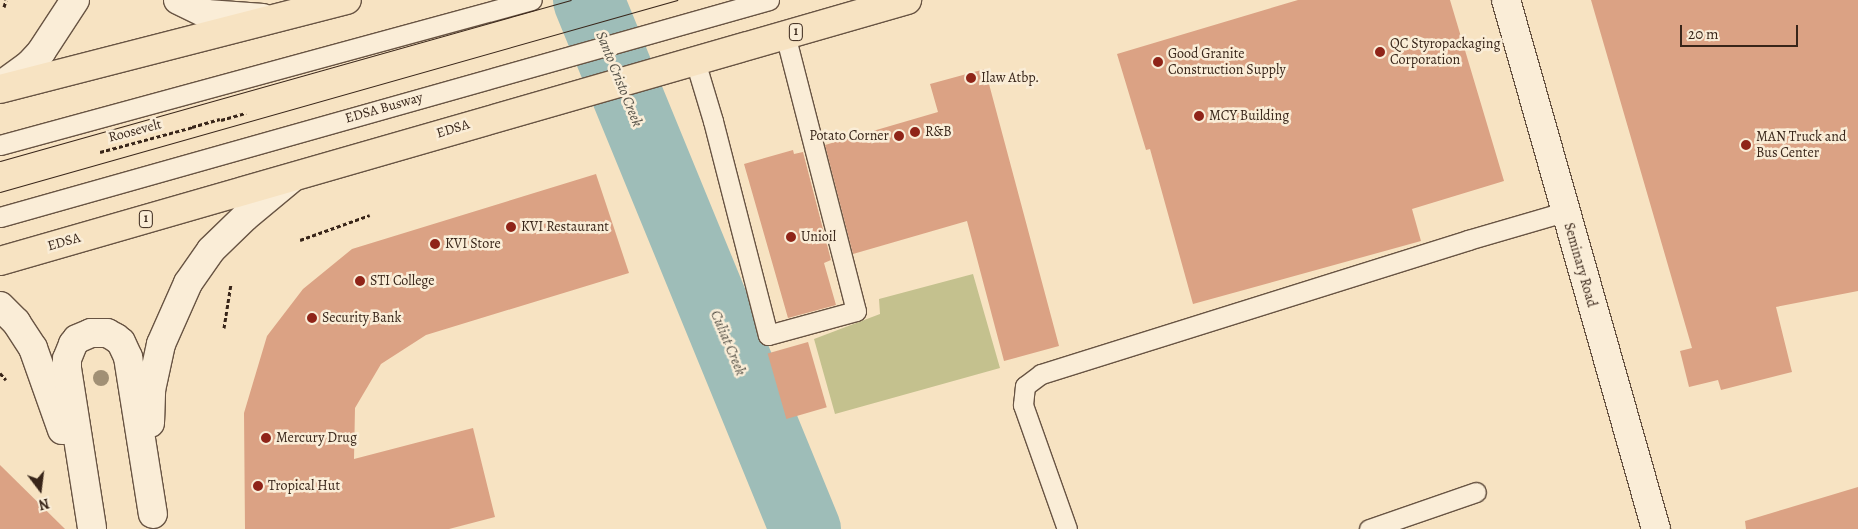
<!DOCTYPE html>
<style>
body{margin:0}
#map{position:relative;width:1858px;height:529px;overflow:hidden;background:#f7e3c2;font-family:Alegreya,serif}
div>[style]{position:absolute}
.green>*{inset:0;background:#c4c18e}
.river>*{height:71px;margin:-35.5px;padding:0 35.5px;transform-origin:35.5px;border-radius:35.5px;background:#9ebdb8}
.building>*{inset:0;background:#dba284;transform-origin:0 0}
.path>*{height:3px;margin-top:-1.5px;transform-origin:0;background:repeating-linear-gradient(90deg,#382519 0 4px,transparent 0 6.5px)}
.roads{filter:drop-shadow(1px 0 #685443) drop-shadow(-1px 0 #685443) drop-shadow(0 1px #685443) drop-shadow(0 -1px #685443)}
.lane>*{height:19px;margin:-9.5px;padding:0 9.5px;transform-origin:9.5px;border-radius:9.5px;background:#faedd7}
.secondary>*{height:28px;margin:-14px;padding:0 14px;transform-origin:14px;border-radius:14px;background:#faedd7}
.highway>*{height:28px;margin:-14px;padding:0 14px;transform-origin:14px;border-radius:14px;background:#f7e3c2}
.tram>*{height:1px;margin:-0.5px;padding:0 0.5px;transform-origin:0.5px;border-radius:0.5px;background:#382519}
.trees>*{width:16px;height:16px;margin:-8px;border-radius:50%;background:#a19075}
.dots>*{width:14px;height:14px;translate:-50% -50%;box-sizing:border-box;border:2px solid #faedd7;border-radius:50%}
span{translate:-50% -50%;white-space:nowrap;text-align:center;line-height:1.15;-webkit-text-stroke:5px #faedd7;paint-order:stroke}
.shield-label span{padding:1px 4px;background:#faedd7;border:1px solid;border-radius:4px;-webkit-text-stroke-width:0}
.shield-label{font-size:12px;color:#382519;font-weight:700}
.poi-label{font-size:14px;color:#382519}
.left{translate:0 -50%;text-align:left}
.right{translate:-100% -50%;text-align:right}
.street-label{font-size:14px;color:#382519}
.water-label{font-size:15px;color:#575349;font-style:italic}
.north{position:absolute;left:15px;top:464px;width:50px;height:50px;-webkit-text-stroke:4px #faedd7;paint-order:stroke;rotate:165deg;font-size:14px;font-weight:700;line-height:20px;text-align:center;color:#382519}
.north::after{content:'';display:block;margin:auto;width:18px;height:22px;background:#382519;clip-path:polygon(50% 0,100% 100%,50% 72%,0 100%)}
.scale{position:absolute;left:1680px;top:25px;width:118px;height:22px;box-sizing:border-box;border:2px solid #382519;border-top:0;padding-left:6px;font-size:15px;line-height:18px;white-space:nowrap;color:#382519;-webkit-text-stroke:4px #faedd7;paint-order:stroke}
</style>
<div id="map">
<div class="green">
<div style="clip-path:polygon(973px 274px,1000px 368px,835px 414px,814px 339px,880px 314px,879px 299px)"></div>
</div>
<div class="river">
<div style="left:588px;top:0;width:572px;rotate:67.7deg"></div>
</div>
<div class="building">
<div style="clip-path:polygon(1298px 0,1450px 0,1504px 181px,1412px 209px,1421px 241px,1193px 304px,1150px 149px,1146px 150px,1117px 54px)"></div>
<div style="clip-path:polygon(1591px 0,1858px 0,1858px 291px,1776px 307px,1792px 372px,1721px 390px,1718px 380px,1689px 387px,1680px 351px,1692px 348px)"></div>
<div style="clip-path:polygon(985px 69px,1059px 346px,1004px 361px,967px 221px,853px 254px,825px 145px,938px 112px,930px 84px)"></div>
<div style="clip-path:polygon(793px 150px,794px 154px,803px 152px,831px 260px,824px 263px,836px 305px,788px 318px,744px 164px)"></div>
<div style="clip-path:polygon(596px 174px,629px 273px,426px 335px,381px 364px,355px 408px,354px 459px,473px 428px,495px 517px,449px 529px,245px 529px,244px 413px,267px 336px,303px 289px,352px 249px)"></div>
<div style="left:808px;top:342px;width:68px;height:42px;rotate:74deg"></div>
<div style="clip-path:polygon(0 465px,65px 529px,0 529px)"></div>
<div style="clip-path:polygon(1858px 487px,1858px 529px,1746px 529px,1745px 521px)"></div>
</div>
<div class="path">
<div style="left:4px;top:7px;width:7px;rotate:-74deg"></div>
<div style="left:221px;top:120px;width:26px;rotate:-16deg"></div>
<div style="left:192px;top:127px;width:29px;rotate:-16deg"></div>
<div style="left:100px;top:152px;width:96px;rotate:-15deg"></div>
<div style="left:300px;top:240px;width:74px;rotate:-19.7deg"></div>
<div style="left:224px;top:328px;width:45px;rotate:-81deg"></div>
<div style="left:0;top:373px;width:9px;rotate:49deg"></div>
</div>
<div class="roads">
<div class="lane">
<div style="left:695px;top:61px;width:63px;rotate:73.3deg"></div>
<div style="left:713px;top:121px;width:221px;rotate:75.6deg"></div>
<div style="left:768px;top:335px;width:91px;rotate:-15.3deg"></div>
<div style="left:856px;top:311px;width:285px;rotate:-104.4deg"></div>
<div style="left:0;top:145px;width:551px;rotate:-15.25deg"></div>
<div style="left:0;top:217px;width:799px;rotate:-15.76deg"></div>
<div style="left:1067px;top:529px;width:132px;rotate:-109.5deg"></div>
<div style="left:1023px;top:405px;width:19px;rotate:-84deg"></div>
<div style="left:1025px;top:386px;width:20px;rotate:-37deg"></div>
<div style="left:1041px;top:374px;width:448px;rotate:-17.4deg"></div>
<div style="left:1468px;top:240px;width:100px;rotate:-16.3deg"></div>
<div style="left:1369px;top:529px;width:113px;rotate:-19.1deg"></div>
</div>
<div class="secondary">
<div style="left:178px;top:0;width:32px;rotate:26deg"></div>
<div style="left:207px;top:14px;width:56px;rotate:4.1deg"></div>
<div style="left:1506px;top:0;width:550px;rotate:74.17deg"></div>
<div style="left:0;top:86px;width:36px;rotate:-36deg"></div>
<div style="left:29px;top:65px;width:18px;rotate:-47deg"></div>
<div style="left:41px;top:52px;width:62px;rotate:-56.8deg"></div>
<div style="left:0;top:306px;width:23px;rotate:45deg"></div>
<div style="left:16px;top:322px;width:31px;rotate:57deg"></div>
<div style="left:33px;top:348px;width:87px;rotate:70.5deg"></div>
<div style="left:150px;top:423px;width:33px;rotate:-88deg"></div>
<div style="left:151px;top:390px;width:47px;rotate:-77.7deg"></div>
<div style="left:161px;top:344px;width:67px;rotate:-66.1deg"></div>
<div style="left:188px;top:283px;width:40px;rotate:-55.1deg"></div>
<div style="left:211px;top:250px;width:47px;rotate:-44.1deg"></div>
<div style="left:245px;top:217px;width:61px;rotate:-39.7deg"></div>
<div style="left:92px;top:528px;width:162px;rotate:-98.9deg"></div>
<div style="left:67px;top:368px;width:9px;rotate:-90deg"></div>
<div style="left:67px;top:359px;width:16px;rotate:-68deg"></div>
<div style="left:73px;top:344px;width:6px;rotate:-51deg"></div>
<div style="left:77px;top:339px;width:15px;rotate:-23deg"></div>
<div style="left:91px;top:333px;width:16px"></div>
<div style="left:107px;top:333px;width:10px;rotate:29deg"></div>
<div style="left:116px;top:338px;width:6px;rotate:39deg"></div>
<div style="left:121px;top:342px;width:17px;rotate:65deg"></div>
<div style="left:128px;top:357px;width:159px;rotate:81deg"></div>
</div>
<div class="highway">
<div style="left:0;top:89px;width:358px;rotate:-14.4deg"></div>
<div style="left:0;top:261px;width:944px;rotate:-16.05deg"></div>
</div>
</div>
<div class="tram">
<div style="left:0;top:161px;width:593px;rotate:-15.75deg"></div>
<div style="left:0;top:192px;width:704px;rotate:-15.83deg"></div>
</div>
<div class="trees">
<div style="left:101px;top:378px"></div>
</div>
<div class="dots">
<div style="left:1380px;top:52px;background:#8f2418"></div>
<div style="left:1158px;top:62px;background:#8f2418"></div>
<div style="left:971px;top:78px;background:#8f2418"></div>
<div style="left:1199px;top:116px;background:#8f2418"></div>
<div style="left:915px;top:132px;background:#8f2418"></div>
<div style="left:899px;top:136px;background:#8f2418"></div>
<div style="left:1746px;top:145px;background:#8f2418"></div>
<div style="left:511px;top:227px;background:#8f2418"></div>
<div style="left:791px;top:237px;background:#8f2418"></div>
<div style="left:435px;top:244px;background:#8f2418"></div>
<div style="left:360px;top:281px;background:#8f2418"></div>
<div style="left:312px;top:318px;background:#8f2418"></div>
<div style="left:266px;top:438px;background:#8f2418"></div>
<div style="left:258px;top:486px;background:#8f2418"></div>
</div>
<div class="shield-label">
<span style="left:796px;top:32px">1</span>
<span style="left:146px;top:219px">1</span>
</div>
<div class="poi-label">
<span class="left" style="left:1390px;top:52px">QC Styropackaging<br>Corporation</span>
<span class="left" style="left:1168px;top:62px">Good Granite<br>Construction Supply</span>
<span class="left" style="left:981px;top:78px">Ilaw Atbp.</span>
<span class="left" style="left:1209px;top:116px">MCY Building</span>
<span class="left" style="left:925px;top:132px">R&amp;B</span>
<span class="right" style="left:889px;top:136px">Potato Corner</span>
<span class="left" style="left:1756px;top:145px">MAN Truck and<br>Bus Center</span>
<span class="left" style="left:521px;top:227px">KVI Restaurant</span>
<span class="left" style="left:801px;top:237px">Unioil</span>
<span class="left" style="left:445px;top:244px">KVI Store</span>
<span class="left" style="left:370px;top:281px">STI College</span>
<span class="left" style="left:322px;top:318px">Security Bank</span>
<span class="left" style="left:276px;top:438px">Mercury Drug</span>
<span class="left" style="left:268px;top:486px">Tropical Hut</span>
</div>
<div class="street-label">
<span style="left:384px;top:108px;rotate:-16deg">EDSA Busway</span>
<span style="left:453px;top:129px;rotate:-17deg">EDSA</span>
<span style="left:135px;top:131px;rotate:-15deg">Roosevelt</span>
<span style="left:64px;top:242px;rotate:-16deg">EDSA</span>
<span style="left:1580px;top:265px;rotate:74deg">Seminary Road</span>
</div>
<div class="water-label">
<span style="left:619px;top:79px;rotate:68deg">Santo Cristo Creek</span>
<span style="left:728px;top:343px;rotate:67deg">Culiat Creek</span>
</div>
<div class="north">N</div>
<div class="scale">20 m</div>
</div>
